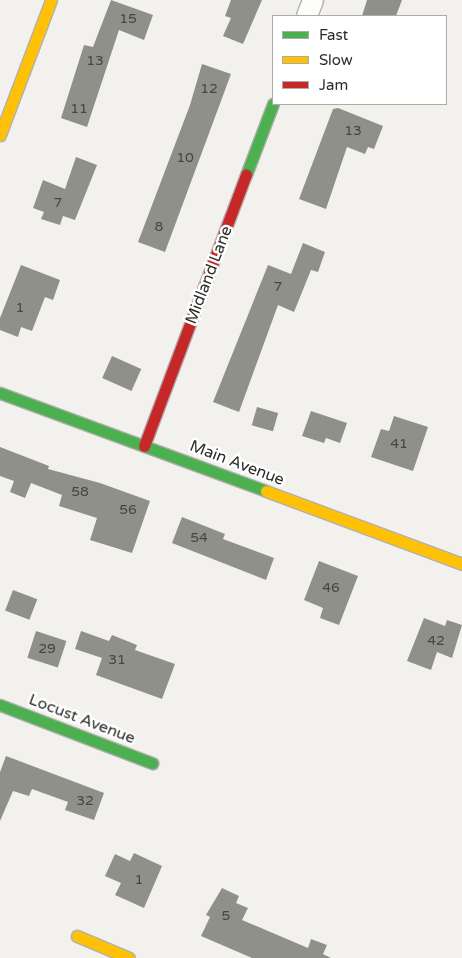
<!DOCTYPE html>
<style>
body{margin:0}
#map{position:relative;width:462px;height:958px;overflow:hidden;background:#f3f1ee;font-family:"Varela Round",sans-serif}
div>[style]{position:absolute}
.building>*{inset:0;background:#8f9088;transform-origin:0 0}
.roads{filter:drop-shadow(1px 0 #b3b1af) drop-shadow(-1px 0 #b3b1af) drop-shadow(0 1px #b3b1af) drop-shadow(0 -1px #b3b1af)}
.street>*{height:20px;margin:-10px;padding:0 10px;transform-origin:10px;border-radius:10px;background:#fdfdfc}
.fast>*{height:11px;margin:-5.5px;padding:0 5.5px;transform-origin:5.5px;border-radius:5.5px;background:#4caf50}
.slow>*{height:11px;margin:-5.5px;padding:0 5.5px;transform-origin:5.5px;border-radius:5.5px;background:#ffc107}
.jam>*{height:11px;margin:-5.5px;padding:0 5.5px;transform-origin:5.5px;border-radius:5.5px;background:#c62828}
span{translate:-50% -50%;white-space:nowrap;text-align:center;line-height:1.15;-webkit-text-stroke:5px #fff;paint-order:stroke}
.number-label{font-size:14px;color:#464541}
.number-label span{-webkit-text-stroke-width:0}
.street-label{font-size:16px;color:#2d2c29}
.legend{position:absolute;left:272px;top:15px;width:175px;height:90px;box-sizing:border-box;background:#fff;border:1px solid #ababa9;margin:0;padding:6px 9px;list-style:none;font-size:15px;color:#2d2c29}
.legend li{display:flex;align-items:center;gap:10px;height:25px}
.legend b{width:25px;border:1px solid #ababa9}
</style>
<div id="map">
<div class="building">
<div style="clip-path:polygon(111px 0,153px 15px,144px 40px,119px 30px,87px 127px,61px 118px,84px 45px,93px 47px)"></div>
<div style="clip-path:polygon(231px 0,262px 0,243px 44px,223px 36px,231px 18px,225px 16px)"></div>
<div style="clip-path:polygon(367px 0,402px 0,396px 16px,362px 16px)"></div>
<div style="clip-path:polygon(202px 64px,231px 74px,165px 252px,138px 242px,190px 105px)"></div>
<div style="clip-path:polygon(338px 108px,383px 126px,374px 149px,368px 147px,365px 154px,347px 147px,326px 209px,299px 199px,333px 109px)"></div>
<div style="clip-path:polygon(76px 157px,97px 165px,75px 220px,63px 216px,60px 225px,41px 219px,44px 212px,33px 208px,43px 180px,65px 189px)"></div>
<div style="clip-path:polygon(303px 243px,325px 252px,318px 272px,311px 270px,294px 312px,278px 305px,239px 412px,213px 402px,268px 265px,291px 274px)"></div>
<div style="clip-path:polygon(21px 265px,60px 280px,53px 300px,45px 297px,32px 331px,21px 327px,18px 337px,0 330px,0 318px)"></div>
<div style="left:112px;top:356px;width:32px;height:24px;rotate:24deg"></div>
<div style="left:257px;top:407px;width:22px;height:19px;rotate:16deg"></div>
<div style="clip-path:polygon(311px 411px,347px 423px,340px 443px,326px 438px,324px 443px,302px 436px)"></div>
<div style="clip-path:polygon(394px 416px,428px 427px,413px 471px,371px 457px,381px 429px,389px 431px)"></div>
<div style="clip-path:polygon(0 447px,49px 466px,48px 469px,100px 483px,150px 501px,132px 553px,90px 540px,97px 518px,59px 506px,62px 495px,31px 483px,25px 498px,10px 492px,14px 481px,0 476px)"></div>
<div style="clip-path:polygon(182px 517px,225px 534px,223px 539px,274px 558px,266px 580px,172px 543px)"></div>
<div style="clip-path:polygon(319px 561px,358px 576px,339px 625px,320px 618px,323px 608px,304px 600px)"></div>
<div style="left:13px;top:590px;width:26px;height:22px;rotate:21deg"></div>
<div style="clip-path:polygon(424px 618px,445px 626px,447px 620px,462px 625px,452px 658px,437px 652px,431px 670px,407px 661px)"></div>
<div style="left:36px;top:631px;width:32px;height:28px;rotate:18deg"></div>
<div style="clip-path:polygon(81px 631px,109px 641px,112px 635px,137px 645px,135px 650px,175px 664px,162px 699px,96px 675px,102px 658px,75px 649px)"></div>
<div style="clip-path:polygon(6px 756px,104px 793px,94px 820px,65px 810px,68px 802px,32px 789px,29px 796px,13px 791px,0 821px,0 772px)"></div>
<div style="clip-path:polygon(134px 853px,162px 866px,144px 908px,115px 895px,121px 883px,105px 876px,115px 854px,130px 861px)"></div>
<div style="clip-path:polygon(222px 888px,239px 896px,236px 903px,248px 908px,242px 920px,308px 948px,311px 939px,327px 945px,323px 954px,331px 958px,252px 958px,201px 936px,210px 917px,206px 915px)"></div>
</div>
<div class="roads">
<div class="street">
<div style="left:307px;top:16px;width:17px;rotate:-69deg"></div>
</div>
<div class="fast">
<div style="left:246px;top:175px;width:76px;rotate:-69.2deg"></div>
<div style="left:0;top:393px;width:283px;rotate:20.2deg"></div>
<div style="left:0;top:705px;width:163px;rotate:20.9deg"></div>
</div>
<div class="slow">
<div style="left:0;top:135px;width:144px;rotate:-69.3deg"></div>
<div style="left:266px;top:491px;width:209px;rotate:20.4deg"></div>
<div style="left:77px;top:936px;width:56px;rotate:22.9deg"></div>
</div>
<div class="jam">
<div style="left:144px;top:446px;width:290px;rotate:-69.4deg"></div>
</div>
</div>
<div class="number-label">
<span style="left:128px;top:19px">15</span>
<span style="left:95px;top:61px">13</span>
<span style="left:209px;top:89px">12</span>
<span style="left:79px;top:109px">11</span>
<span style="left:353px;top:131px">13</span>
<span style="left:185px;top:158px">10</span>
<span style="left:58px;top:203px">7</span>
<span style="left:159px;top:227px">8</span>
<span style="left:278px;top:287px">7</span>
<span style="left:20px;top:308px">1</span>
<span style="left:399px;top:444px">41</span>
<span style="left:80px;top:492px">58</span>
<span style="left:128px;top:510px">56</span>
<span style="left:199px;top:538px">54</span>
<span style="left:331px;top:588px">46</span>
<span style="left:436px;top:641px">42</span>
<span style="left:47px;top:649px">29</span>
<span style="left:117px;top:660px">31</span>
<span style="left:85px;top:801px">32</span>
<span style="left:139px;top:880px">1</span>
<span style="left:226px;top:916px">5</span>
</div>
<div class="street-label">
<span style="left:209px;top:275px;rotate:-69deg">Midland Lane</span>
<span style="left:237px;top:463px;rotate:21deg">Main Avenue</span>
<span style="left:82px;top:719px;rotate:21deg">Locust Avenue</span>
</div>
<ul class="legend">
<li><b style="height:6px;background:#4caf50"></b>Fast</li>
<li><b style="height:6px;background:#ffc107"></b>Slow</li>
<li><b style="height:6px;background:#c62828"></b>Jam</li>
</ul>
</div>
